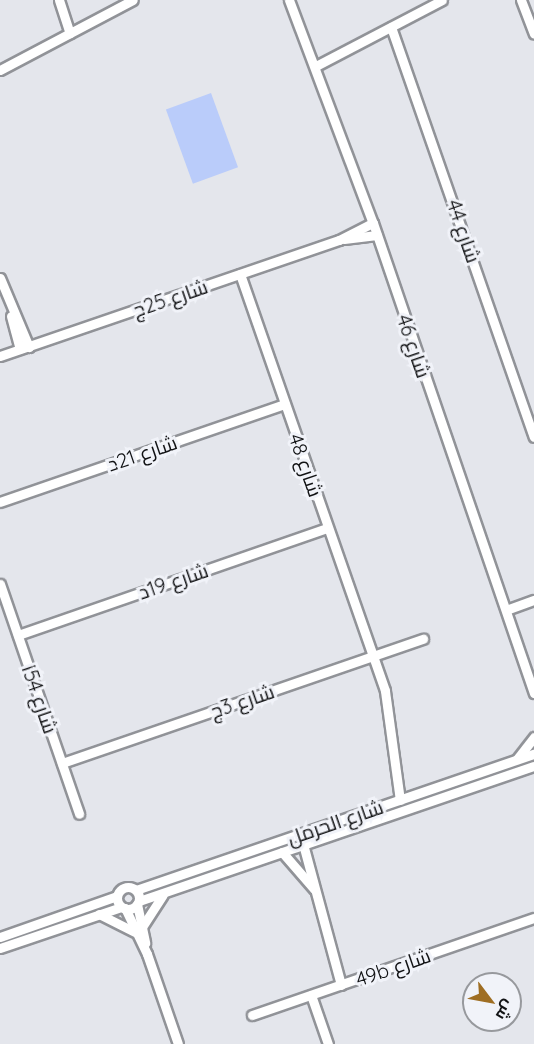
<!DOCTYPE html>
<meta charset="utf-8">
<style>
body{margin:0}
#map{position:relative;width:534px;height:1044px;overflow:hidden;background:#e4e6ec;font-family:Quicksand,Cairo,sans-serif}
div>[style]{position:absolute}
.green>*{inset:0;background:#baccfa;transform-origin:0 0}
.roads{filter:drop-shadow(2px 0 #919398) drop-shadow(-2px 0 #919398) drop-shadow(0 2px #919398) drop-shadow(0 -2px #919398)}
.minor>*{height:9px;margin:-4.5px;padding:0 4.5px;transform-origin:4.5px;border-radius:4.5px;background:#fff}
.minor>.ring{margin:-4.5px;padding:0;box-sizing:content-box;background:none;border:9px solid #fff;border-radius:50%}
span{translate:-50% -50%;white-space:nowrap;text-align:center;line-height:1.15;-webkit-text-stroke:6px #f1f3f9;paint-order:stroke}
.street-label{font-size:20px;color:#111214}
.north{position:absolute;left:462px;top:972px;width:60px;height:60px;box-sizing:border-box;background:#f1f3f9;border:2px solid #97999d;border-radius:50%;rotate:122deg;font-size:16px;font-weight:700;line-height:24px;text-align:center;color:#111214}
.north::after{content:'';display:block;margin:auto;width:21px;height:27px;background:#9f6e23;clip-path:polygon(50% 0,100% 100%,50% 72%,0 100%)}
</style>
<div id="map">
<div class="green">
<div style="left:211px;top:93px;width:79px;height:48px;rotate:70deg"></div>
</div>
<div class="roads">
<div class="minor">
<div style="left:59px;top:0;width:35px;rotate:72deg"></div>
<div style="left:289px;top:0;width:238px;rotate:69.4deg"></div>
<div style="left:373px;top:223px;width:497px;rotate:71.1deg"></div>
<div style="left:521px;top:0;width:36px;rotate:69deg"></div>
<div style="left:391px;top:27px;width:434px;rotate:70.8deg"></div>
<div style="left:316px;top:66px;width:142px;rotate:-27.6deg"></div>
<div style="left:0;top:70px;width:150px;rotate:-27.8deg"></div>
<div style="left:344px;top:239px;width:33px;rotate:-7deg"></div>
<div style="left:240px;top:274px;width:441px;rotate:70.8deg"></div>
<div style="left:385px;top:691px;width:110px;rotate:82.2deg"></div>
<div style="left:0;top:278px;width:75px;rotate:67.2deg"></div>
<div style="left:11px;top:316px;width:34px;rotate:75deg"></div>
<div style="left:0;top:356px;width:358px;rotate:-18.9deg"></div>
<div style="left:339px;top:240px;width:38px;rotate:-27deg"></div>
<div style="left:0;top:502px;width:301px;rotate:-19deg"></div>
<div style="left:0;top:584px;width:243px;rotate:71deg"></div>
<div style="left:506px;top:610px;width:30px;rotate:-20deg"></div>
<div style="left:18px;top:635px;width:327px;rotate:-19.1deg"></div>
<div style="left:517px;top:759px;width:28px;rotate:-52deg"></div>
<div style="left:62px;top:763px;width:382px;rotate:-19deg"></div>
<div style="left:303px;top:844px;width:146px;rotate:74.9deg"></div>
<div style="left:282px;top:852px;width:49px;rotate:49.1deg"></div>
<div class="ring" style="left:117px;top:887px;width:13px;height:13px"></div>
<div style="left:136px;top:890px;width:421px;rotate:-18.9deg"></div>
<div style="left:139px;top:901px;width:417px;rotate:-18.9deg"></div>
<div style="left:137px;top:904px;width:40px;rotate:78deg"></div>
<div style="left:125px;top:908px;width:51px;rotate:64.4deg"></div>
<div style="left:147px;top:954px;width:95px;rotate:71deg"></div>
<div style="left:99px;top:914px;width:40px;rotate:26.6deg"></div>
<div style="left:142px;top:927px;width:38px;rotate:-57deg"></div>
<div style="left:0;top:937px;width:124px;rotate:-19.3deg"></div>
<div style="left:0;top:948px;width:128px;rotate:-18.7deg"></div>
<div style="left:311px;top:995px;width:52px;rotate:70.9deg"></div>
<div style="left:252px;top:1015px;width:298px;rotate:-19deg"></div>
</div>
</div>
<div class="street-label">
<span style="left:464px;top:231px;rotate:71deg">شارع 44</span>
<span style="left:170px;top:298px;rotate:-19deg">شارع 25ج</span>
<span style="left:414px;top:346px;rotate:71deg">شارع 46</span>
<span style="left:142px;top:453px;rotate:-19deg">شارع 21د</span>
<span style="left:306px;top:465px;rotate:71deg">شارع 48</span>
<span style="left:173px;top:581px;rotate:-19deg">شارع 19د</span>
<span style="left:40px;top:699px;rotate:71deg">شارع 54ا</span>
<span style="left:242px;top:701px;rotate:-19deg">شارع 3ج</span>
<span style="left:335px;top:822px;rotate:-19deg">شارع الحرمل</span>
<span style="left:393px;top:967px;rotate:-19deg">49b شارع</span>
</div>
<div class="north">ش</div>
</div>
